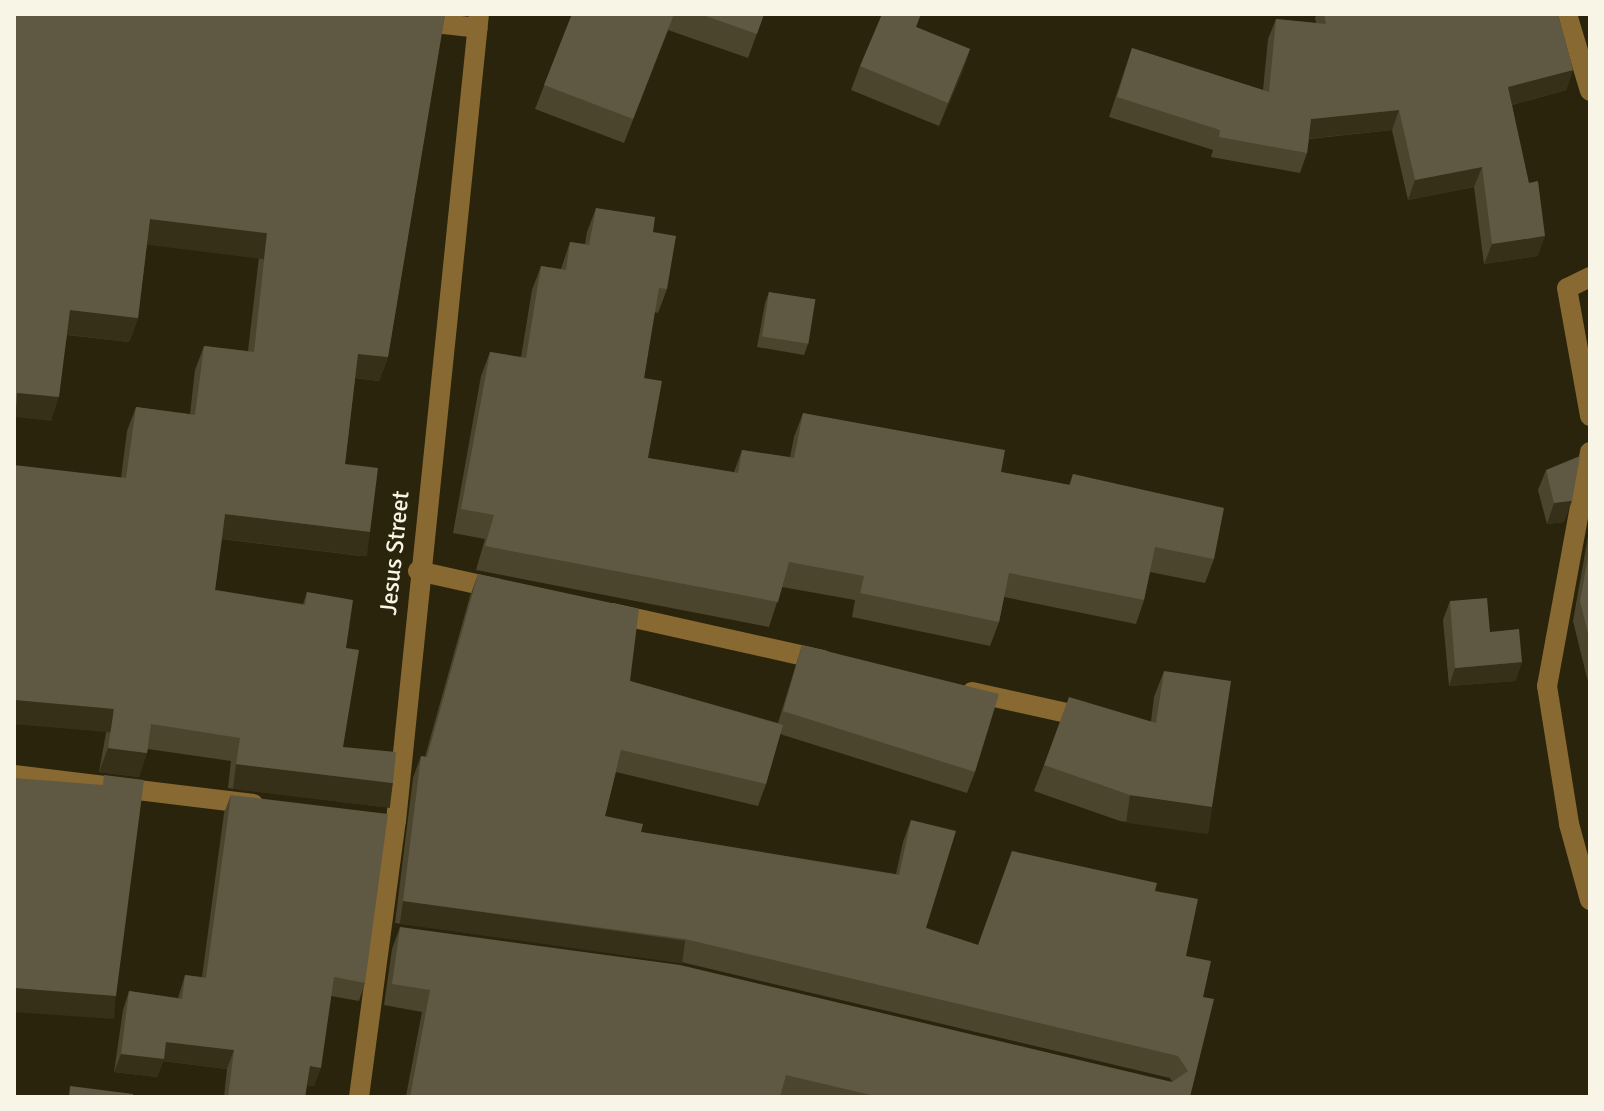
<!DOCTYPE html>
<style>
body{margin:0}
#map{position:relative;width:1604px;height:1111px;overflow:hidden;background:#2b240c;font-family:Signika,sans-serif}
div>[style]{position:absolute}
.street>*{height:20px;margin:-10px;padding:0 10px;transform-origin:10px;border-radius:10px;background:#896932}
.wall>*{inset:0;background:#4c452e}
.shaded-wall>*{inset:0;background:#373018;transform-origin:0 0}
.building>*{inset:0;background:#5f5842;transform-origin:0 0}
span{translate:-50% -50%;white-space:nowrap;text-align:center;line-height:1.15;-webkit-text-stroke:8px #2b240c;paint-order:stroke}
.street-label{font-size:24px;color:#f9f5e6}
.frame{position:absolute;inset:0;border:16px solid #f9f5e6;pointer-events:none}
</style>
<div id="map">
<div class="street">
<div style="left:1567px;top:14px;width:80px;rotate:73.4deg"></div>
<div style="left:417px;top:21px;width:61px;rotate:6.5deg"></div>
<div style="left:1590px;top:277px;width:25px;rotate:154deg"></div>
<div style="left:1567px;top:288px;width:130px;rotate:79.8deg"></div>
<div style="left:1590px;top:452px;width:238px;rotate:100.4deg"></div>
<div style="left:1547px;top:686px;width:140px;rotate:80.9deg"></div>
<div style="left:1569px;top:824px;width:79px;rotate:74.6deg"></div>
<div style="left:418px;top:571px;width:83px;rotate:12.5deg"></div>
<div style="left:612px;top:613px;width:216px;rotate:12.6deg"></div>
<div style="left:972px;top:692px;width:120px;rotate:12.5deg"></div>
<div style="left:14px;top:775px;width:241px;rotate:6.9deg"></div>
<div style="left:359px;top:1097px;width:278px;rotate:-82.4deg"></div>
<div style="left:396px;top:821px;width:811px;rotate:-84.13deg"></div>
</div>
<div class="wall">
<div style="clip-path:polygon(14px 14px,445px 14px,388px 357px,379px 381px,355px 378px,345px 464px,361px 556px,222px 539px,215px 590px,303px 604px,307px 592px,346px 648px,343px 747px,393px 783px,384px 807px,228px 788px,231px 761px,148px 749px,139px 777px,99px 772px,106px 733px,121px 478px,127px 431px,136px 407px,190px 414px,195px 370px,204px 346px,248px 351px,259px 257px,147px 243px,138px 318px,129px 342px,67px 335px,51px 421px)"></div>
<div style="clip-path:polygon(572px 14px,764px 14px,748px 58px,668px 30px,624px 143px,535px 109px)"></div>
<div style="clip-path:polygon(1317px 14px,1558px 14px,1573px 70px,1566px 90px,1512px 105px,1538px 256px,1484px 264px,1474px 187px,1408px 200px,1392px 130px,1309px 139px,1307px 153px,1300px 173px,1211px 157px,1213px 150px,1109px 117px,1132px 48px,1263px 90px,1268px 39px,1276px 19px,1316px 23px,1315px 18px)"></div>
<div style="clip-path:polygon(916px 27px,970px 49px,962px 73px,939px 126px,851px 90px,860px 66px)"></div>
<div style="clip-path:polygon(596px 208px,653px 232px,667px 289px,658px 313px,654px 312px,644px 378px,648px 458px,734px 472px,742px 450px,790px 457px,794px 437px,803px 413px,1001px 472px,1069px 485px,1073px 474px,1214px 559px,1205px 583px,1150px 572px,1144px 600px,1136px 624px,1004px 597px,999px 622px,990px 646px,852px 617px,855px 600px,782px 587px,769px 627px,476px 570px,485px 539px,453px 533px,481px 376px,490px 352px,521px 357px,532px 290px,541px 266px,561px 269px,570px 242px,585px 244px,587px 232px)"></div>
<div style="clip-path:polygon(769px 292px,808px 344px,804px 355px,757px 347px,765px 303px)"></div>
<div style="clip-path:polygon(1546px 470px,1564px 522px,1547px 524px,1538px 490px)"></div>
<div style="clip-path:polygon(1590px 525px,1590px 690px,1573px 621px)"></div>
<div style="clip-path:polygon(478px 574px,630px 681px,778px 723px,802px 645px,975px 772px,967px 793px,780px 734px,766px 784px,758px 806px,616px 772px,605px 816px,641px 832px,896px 874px,903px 842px,911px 820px,926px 928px,978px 945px,1155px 891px,1186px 956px,1203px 997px,1190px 1097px,396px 1097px,406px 1096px,422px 1012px,384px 1005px,392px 949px,400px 927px,1172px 1082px,1170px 1078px,677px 961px,395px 923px,413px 778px,421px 756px,425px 757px,470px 596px)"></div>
<div style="clip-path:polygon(1450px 601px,1490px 632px,1522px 662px,1515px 681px,1449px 686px,1443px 620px)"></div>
<div style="clip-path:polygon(1164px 671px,1202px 833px,1120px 821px,1034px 791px,1044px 765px,1151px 721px,1154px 697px)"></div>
<div style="clip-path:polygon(231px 795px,365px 983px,359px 1001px,331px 996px,314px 1086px,307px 1085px,305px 1097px,224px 1097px,227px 1069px,163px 1061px,157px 1077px,114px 1072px,123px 1010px,129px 991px,178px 998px,185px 975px,202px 977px,224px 813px)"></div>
</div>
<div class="shaded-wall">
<div style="clip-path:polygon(970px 49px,962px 73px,939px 126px,948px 103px)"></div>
<div style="clip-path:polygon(1573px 70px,1566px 90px,1500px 108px,1508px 87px)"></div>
<div style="clip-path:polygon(1399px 110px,1392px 130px,1304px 139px,1311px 119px)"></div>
<div style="clip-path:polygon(1482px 167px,1474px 187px,1408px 200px,1415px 180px)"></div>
<div style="left:150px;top:219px;width:118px;height:26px;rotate:7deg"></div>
<div style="clip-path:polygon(1545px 236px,1538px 256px,1484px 264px,1492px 244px)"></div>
<div style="clip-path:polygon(70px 310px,138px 318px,129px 342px,61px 334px)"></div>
<div style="clip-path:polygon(358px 354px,388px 357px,379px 381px,349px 377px)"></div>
<div style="clip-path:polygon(17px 393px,59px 397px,51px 421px,14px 417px)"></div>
<div style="clip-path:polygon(1572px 501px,1564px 522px,1547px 524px,1554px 503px)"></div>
<div style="left:225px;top:514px;width:146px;height:25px;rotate:7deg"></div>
<div style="clip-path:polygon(1522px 662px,1515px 681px,1449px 686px,1455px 668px)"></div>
<div style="left:14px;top:700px;width:100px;height:24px;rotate:5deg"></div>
<div style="clip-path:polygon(108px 748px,147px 753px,139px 777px,99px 772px)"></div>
<div style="left:236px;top:764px;width:158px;height:25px;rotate:7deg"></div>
<div style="left:1130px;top:795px;width:83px;height:28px;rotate:8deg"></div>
<div style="left:403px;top:901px;width:285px;height:23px;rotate:8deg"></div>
<div style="left:14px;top:988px;width:102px;height:24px;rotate:4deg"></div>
<div style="clip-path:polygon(166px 1042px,234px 1050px,227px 1069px,163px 1061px,157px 1077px,114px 1072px,121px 1054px)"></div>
<div style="clip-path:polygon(310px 1066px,321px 1068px,314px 1086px,303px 1085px)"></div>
</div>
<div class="building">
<div style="clip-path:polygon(14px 14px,445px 14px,388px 357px,358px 354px,345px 464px,378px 468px,370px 532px,225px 514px,215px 590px,305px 605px,307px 592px,353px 600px,346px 648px,359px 650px,343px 747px,396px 752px,393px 783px,236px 764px,240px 738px,151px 724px,147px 753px,108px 748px,114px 709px,14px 700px,14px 465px,126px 478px,136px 407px,195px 415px,204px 346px,254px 352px,267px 233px,150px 219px,138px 318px,70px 310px,59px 397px,17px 393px,14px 440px)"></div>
<div style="clip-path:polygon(572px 14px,674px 14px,633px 119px,544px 85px)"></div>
<div style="clip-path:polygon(700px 14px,764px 14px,757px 34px)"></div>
<div style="clip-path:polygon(882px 14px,921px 14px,916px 27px,970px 49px,948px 103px,860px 66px)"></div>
<div style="clip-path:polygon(1324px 14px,1558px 14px,1573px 70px,1508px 87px,1529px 183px,1538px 181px,1545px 236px,1492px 244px,1482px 167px,1415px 180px,1399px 110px,1311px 119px,1307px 153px,1219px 137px,1220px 130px,1117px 97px,1132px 48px,1269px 92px,1276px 19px,1326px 24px)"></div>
<div style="clip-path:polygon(596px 208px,655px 217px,653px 232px,676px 236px,667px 289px,659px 288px,644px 378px,662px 381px,648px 458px,738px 473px,742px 450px,794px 458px,803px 413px,1005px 450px,1001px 472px,1070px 485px,1073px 474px,1224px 508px,1214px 559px,1155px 547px,1144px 600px,1009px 573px,999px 622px,860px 593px,864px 576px,789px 562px,778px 602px,485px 546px,494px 515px,461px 509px,490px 352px,526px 358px,541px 266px,566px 270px,570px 242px,589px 245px)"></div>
<div style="left:769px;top:292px;width:47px;height:45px;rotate:9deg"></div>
<div style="clip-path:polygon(1580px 456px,1572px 501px,1554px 503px,1546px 470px)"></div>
<div style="clip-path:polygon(1590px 546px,1590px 641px,1580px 601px)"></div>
<div style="clip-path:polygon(478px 574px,639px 609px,630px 681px,783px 725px,766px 784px,621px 750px,605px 816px,643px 824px,641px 832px,899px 875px,911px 820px,956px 831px,926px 928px,978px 945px,1012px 851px,1157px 883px,1155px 891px,1198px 899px,1186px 956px,1211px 961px,1203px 997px,1214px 999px,1190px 1097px,879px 1097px,786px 1075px,780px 1097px,410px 1097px,430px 990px,392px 984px,400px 927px,680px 965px,1172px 1082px,1188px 1071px,1178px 1056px,685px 939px,403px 901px,421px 756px,427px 757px)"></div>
<div style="clip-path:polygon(1487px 598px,1490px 632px,1519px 629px,1522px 662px,1455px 668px,1450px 601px)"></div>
<div style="clip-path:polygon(802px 645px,999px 694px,975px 772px,783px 711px)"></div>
<div style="clip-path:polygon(1164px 671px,1231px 681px,1212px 807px,1130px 795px,1044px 765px,1069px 697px,1156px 723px)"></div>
<div style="clip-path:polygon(104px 775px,144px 780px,116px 996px,14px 988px,14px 778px,103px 785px)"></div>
<div style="clip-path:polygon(231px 795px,388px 814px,365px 983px,334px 977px,321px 1068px,310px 1066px,305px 1097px,228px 1097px,234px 1050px,166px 1042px,164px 1059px,121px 1054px,129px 991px,182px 999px,185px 975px,206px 978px)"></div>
<div style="clip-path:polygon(70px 1086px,133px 1094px,133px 1097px,69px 1097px)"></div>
</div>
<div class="street-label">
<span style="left:395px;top:553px;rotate:-84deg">Jesus Street</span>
</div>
<div class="frame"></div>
</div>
